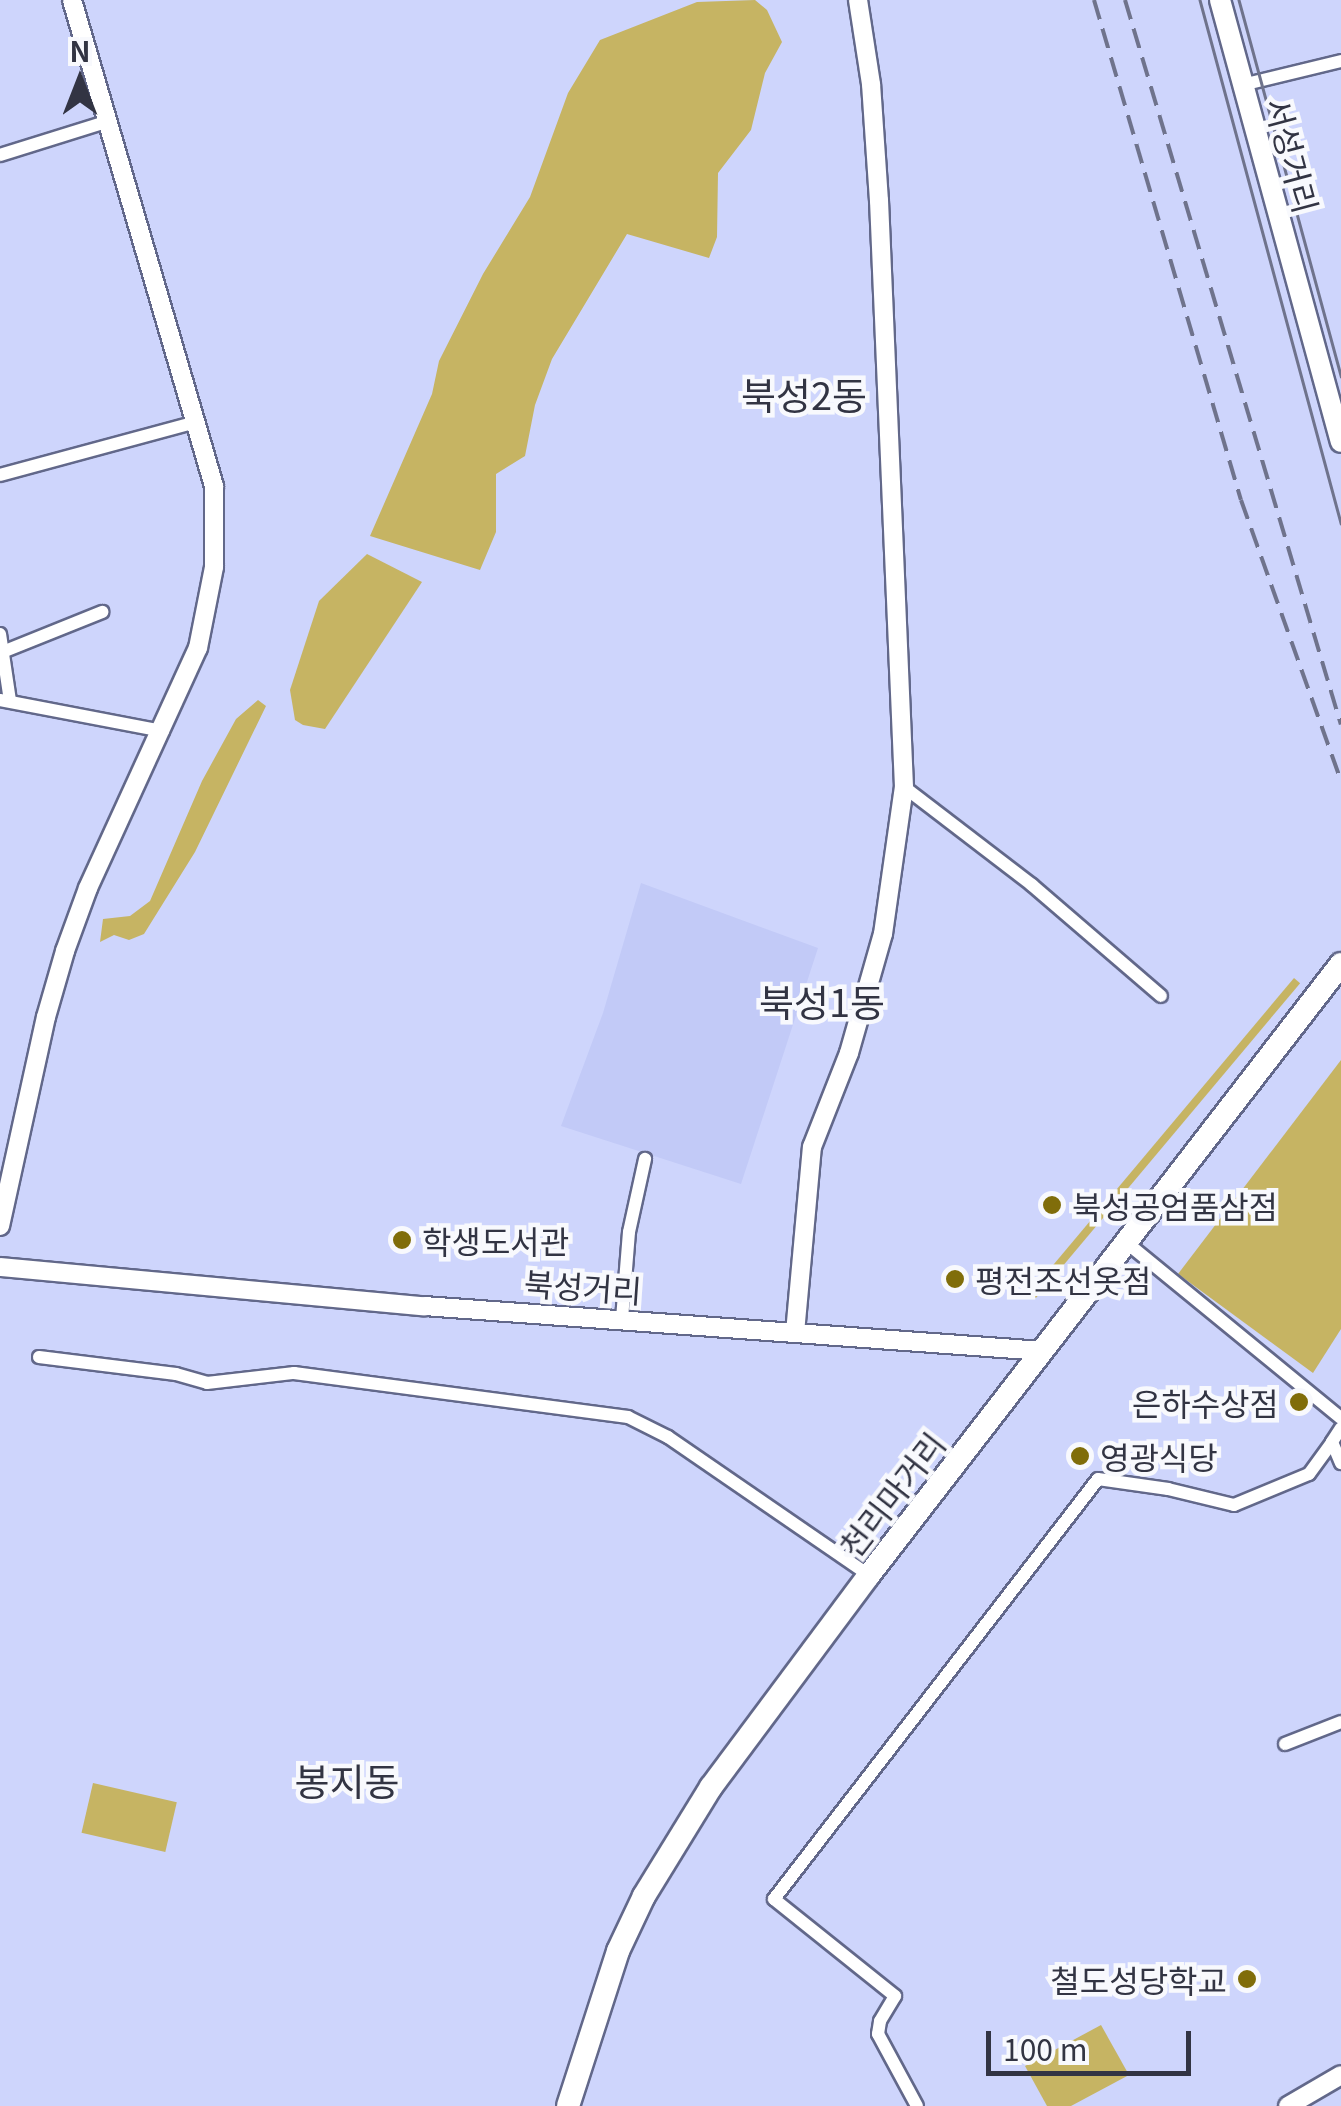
<!DOCTYPE html>
<meta charset="utf-8">
<style>
body{margin:0}
#map{position:relative;width:1341px;height:2106px;overflow:hidden;background:#ced5fc;font-family:Georgia,"Noto Sans KR",serif}
div>[style]{position:absolute}
.built>*{inset:0;background:#c2caf7}
.green>*{inset:0;background:#c6b463;transform-origin:0 0}
.roads{filter:drop-shadow(2px 0 #62688a) drop-shadow(-2px 0 #62688a) drop-shadow(0 2px #62688a) drop-shadow(0 -2px #62688a)}
.street>*{height:12px;margin:-6px;padding:0 6px;transform-origin:6px;border-radius:6px;background:#fff}
.secondary>*{height:18px;margin:-9px;padding:0 9px;transform-origin:9px;border-radius:9px;background:#fff}
.primary>*{height:20px;margin:-10px;padding:0 10px;transform-origin:10px;border-radius:10px;background:#fff}
.highway>*{height:22px;margin:-11px;padding:0 11px;transform-origin:11px;border-radius:11px;background:#fff}
.tram>*{height:2.5px;margin:-1.25px;padding:0 1.25px;transform-origin:1.25px;border-radius:1.25px;background:#6f738c}
.rail>*{height:4px;margin-top:-2px;transform-origin:0;background:repeating-linear-gradient(90deg,#6f738c 0 20px,transparent 0 30px)}
.dots>*{width:28px;height:28px;translate:-50% -50%;box-sizing:border-box;border:5px solid #f8f9fd;border-radius:50%}
span{translate:-50% -50%;white-space:nowrap;text-align:center;line-height:1.15;-webkit-text-stroke:9px #f8f9fd;paint-order:stroke}
.street-label{font-size:32px;color:#323443}
.poi-label{font-size:32px;color:#323443}
.left{translate:0 -50%;text-align:left}
.right{translate:-100% -50%;text-align:right}
.quarter-label{font-size:38px;color:#323443}
.north{position:absolute;left:30px;top:30px;width:100px;height:100px;-webkit-text-stroke:8px #f8f9fd;paint-order:stroke;rotate:0deg;font-size:28px;font-weight:700;line-height:40px;text-align:center;color:#323443}
.north::after{content:'';display:block;margin:auto;width:35px;height:45px;background:#323443;clip-path:polygon(50% 0,100% 100%,50% 72%,0 100%)}
.scale{position:absolute;left:986px;top:2031px;width:205px;height:45px;box-sizing:border-box;border:5px solid #323443;border-top:0;padding-left:12px;font-size:30px;line-height:35px;white-space:nowrap;color:#323443;-webkit-text-stroke:8px #f8f9fd;paint-order:stroke}
</style>
<div id="map">
<div class="built">
<div style="clip-path:polygon(641px 883px,818px 948px,741px 1184px,561px 1126px,603px 1013px)"></div>
</div>
<div class="green">
<div style="clip-path:polygon(755px 0,767px 10px,782px 42px,765px 73px,751px 130px,718px 173px,717px 237px,709px 258px,627px 234px,552px 359px,535px 405px,525px 456px,496px 474px,496px 532px,480px 570px,370px 536px,432px 394px,439px 361px,483px 274px,530px 197px,568px 93px,600px 40px,697px 2px)"></div>
<div style="clip-path:polygon(367px 554px,422px 582px,325px 729px,303px 725px,295px 720px,290px 690px,319px 601px)"></div>
<div style="clip-path:polygon(258px 700px,266px 706px,195px 852px,144px 934px,129px 940px,114px 935px,100px 942px,103px 919px,130px 916px,150px 901px,202px 781px,236px 719px)"></div>
<div style="left:1294px;top:978px;width:8px;height:411px;rotate:40deg"></div>
<div style="clip-path:polygon(1341px 1060px,1341px 1329px,1313px 1373px,1178px 1274px)"></div>
<div style="left:93px;top:1783px;width:86px;height:51px;rotate:13deg"></div>
<div style="clip-path:polygon(1101px 2025px,1129px 2075px,1071px 2106px,1047px 2106px,1025px 2066px)"></div>
</div>
<div class="roads">
<div class="street">
<div style="left:1242px;top:85px;width:102px;rotate:-13.6deg"></div>
<div style="left:0;top:155px;width:114px;rotate:-17.3deg"></div>
<div style="left:0;top:475px;width:203px;rotate:-15.1deg"></div>
<div style="left:0;top:634px;width:68px;rotate:81.5deg"></div>
<div style="left:5px;top:651px;width:105px;rotate:-21.9deg"></div>
<div style="left:0;top:700px;width:166px;rotate:10.8deg"></div>
<div style="left:904px;top:787px;width:161px;rotate:37.4deg"></div>
<div style="left:1032px;top:885px;width:170px;rotate:40.7deg"></div>
<div style="left:1127px;top:1243px;width:276px;rotate:39.3deg"></div>
<div style="left:622px;top:1319px;width:87px;rotate:-85.4deg"></div>
<div style="left:629px;top:1232px;width:75px;rotate:-77.6deg"></div>
<div style="left:39px;top:1357px;width:138px;rotate:7.1deg"></div>
<div style="left:176px;top:1374px;width:32px;rotate:16deg"></div>
<div style="left:207px;top:1383px;width:88px;rotate:-6.6deg"></div>
<div style="left:294px;top:1373px;width:337px;rotate:7.5deg"></div>
<div style="left:628px;top:1417px;width:45px;rotate:26.6deg"></div>
<div style="left:668px;top:1437px;width:244px;rotate:34.5deg"></div>
<div style="left:1341px;top:1428px;width:17px;rotate:123deg"></div>
<div style="left:1332px;top:1442px;width:23px;rotate:67deg"></div>
<div style="left:1285px;top:1744px;width:60px;rotate:-21.4deg"></div>
<div style="left:917px;top:2106px;width:82px;rotate:-118.4deg"></div>
<div style="left:878px;top:2034px;width:13px;rotate:-81deg"></div>
<div style="left:880px;top:2021px;width:29px;rotate:-59deg"></div>
<div style="left:895px;top:1996px;width:155px;rotate:-141.3deg"></div>
<div style="left:774px;top:1899px;width:530px;rotate:-52.35deg"></div>
<div style="left:1098px;top:1479px;width:71px;rotate:8.1deg"></div>
<div style="left:1168px;top:1489px;width:68px;rotate:13.6deg"></div>
<div style="left:1234px;top:1505px;width:81px;rotate:-22.5deg"></div>
<div style="left:1309px;top:1474px;width:39px;rotate:-54deg"></div>
</div>
<div class="secondary">
<div style="left:0;top:1226px;width:214px;rotate:-77.6deg"></div>
<div style="left:46px;top:1017px;width:69px;rotate:-73.9deg"></div>
<div style="left:65px;top:951px;width:67px;rotate:-69.9deg"></div>
<div style="left:88px;top:888px;width:264px;rotate:-65.4deg"></div>
<div style="left:198px;top:648px;width:83px;rotate:-78.8deg"></div>
<div style="left:214px;top:567px;width:81px;rotate:-90deg"></div>
<div style="left:214px;top:486px;width:506px;rotate:-106.29deg"></div>
<div style="left:0;top:1267px;width:426px;rotate:5.3deg"></div>
<div style="left:424px;top:1306px;width:621px;rotate:4.16deg"></div>
<div style="left:795px;top:1333px;width:187px;rotate:-84.8deg"></div>
<div style="left:812px;top:1147px;width:101px;rotate:-68.5deg"></div>
<div style="left:849px;top:1053px;width:124px;rotate:-74.1deg"></div>
<div style="left:883px;top:934px;width:148px;rotate:-81.9deg"></div>
<div style="left:904px;top:787px;width:587px;rotate:-92.44deg"></div>
<div style="left:879px;top:201px;width:117px;rotate:-93.9deg"></div>
<div style="left:871px;top:84px;width:85px;rotate:-98.8deg"></div>
<div style="left:1288px;top:2106px;width:61px;rotate:-30.3deg"></div>
</div>
<div class="primary">
<div style="left:1220px;top:0;width:458px;rotate:74.7deg"></div>
</div>
<div class="highway">
<div style="left:568px;top:2106px;width:163px;rotate:-72.1deg"></div>
<div style="left:618px;top:1951px;width:61px;rotate:-64.7deg"></div>
<div style="left:644px;top:1896px;width:128px;rotate:-58.4deg"></div>
<div style="left:711px;top:1787px;width:264px;rotate:-53.3deg"></div>
<div style="left:869px;top:1575px;width:772px;rotate:-52.31deg"></div>
</div>
</div>
<div class="tram">
<div style="left:1200px;top:0;width:542px;rotate:74.91deg"></div>
<div style="left:1239px;top:0;width:390px;rotate:74.8deg"></div>
</div>
<div class="rail">
<div style="left:1094px;top:0;width:521px;rotate:73.62deg"></div>
<div style="left:1241px;top:500px;width:298px;rotate:70.4deg"></div>
<div style="left:1125px;top:0;width:756px;rotate:73.41deg"></div>
</div>
<div class="dots">
<div style="left:1052px;top:1205px;background:#806d0a"></div>
<div style="left:402px;top:1240px;background:#806d0a"></div>
<div style="left:955px;top:1279px;background:#806d0a"></div>
<div style="left:1299px;top:1402px;background:#806d0a"></div>
<div style="left:1080px;top:1456px;background:#806d0a"></div>
<div style="left:1247px;top:1979px;background:#806d0a"></div>
</div>
<div class="street-label">
<span style="left:1293px;top:155px;rotate:75deg">서성거리</span>
<span style="left:583px;top:1286px;rotate:4deg">북성거리</span>
<span style="left:891px;top:1494px;rotate:-52deg">천리마거리</span>
</div>
<div class="poi-label">
<span class="left" style="left:1072px;top:1205px">북성공엄품삼점</span>
<span class="left" style="left:422px;top:1240px">학생도서관</span>
<span class="left" style="left:975px;top:1279px">평전조선옷점</span>
<span class="right" style="left:1279px;top:1402px">은하수상점</span>
<span class="left" style="left:1100px;top:1456px">영광식당</span>
<span class="right" style="left:1227px;top:1979px">철도성당학교</span>
</div>
<div class="quarter-label">
<span style="left:804px;top:394px">북성2동</span>
<span style="left:822px;top:1001px">북성1동</span>
<span style="left:347px;top:1780px">봉지동</span>
</div>
<div class="north">N</div>
<div class="scale">100 m</div>
</div>
